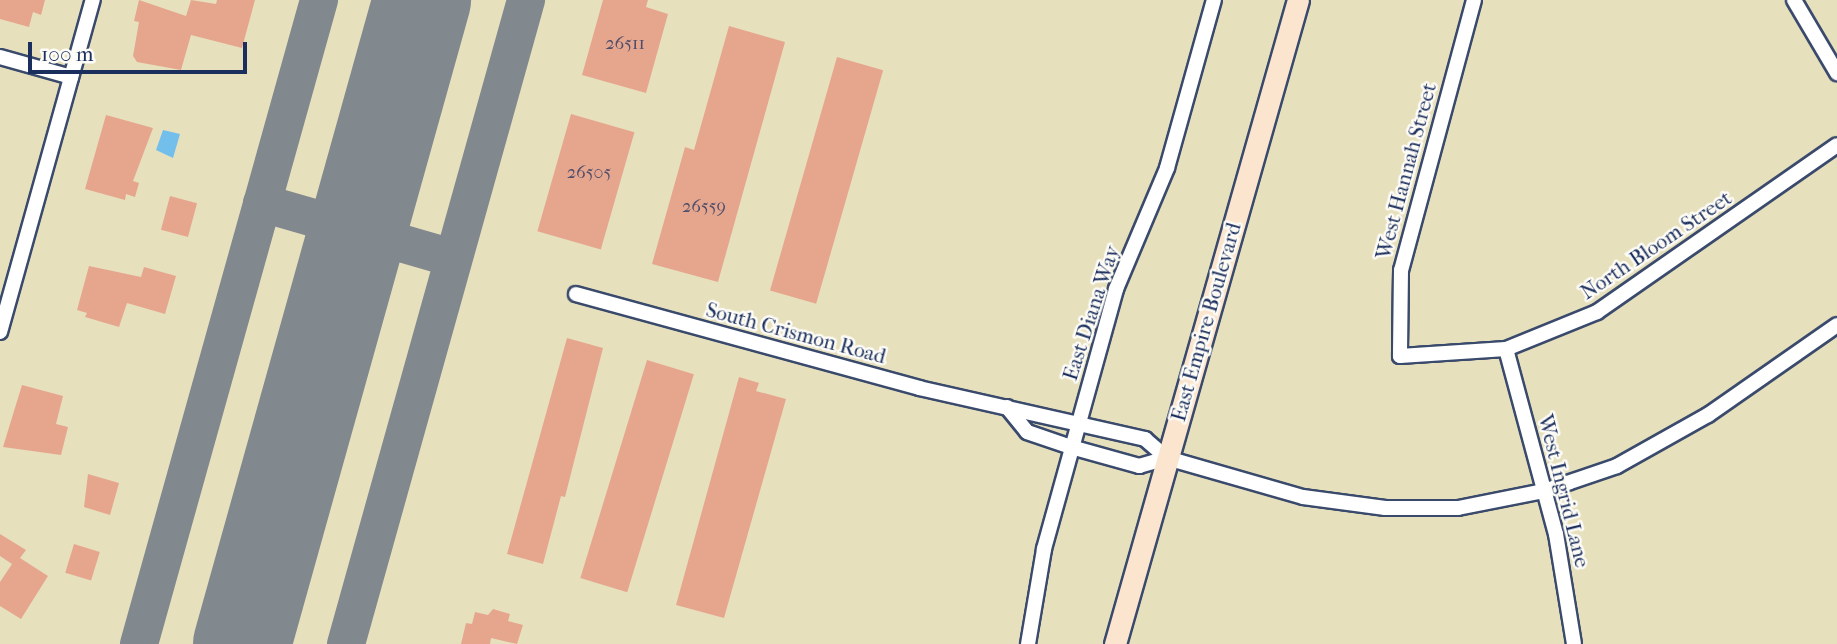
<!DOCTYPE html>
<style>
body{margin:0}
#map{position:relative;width:1837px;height:644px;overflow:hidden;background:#e7e0bd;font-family:"IM FELL French Canon",serif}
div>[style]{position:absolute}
.water>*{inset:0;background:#72bfec}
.taxiway>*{height:38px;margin:-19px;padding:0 19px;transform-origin:19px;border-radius:19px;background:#81888e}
.runway>*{height:98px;margin:-49px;padding:0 49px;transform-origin:49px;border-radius:49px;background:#81888e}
.building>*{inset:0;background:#e6a68e;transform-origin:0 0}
.roads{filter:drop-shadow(2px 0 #3a4a6c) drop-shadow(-2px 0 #3a4a6c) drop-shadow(0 2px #3a4a6c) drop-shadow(0 -2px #3a4a6c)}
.street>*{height:14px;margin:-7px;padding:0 7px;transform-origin:7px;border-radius:7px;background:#fff}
.secondary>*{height:21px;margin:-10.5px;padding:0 10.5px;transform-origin:10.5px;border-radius:10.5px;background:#fbe5cf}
span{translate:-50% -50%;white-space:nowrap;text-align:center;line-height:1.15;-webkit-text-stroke:5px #fdfcf7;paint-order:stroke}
.number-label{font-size:18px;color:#4e4d6a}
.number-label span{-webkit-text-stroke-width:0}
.street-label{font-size:21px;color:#1b2f5e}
.scale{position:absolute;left:28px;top:42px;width:219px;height:32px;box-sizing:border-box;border:4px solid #1b2f5e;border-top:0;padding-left:9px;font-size:21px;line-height:24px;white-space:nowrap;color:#1b2f5e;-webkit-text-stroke:5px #fdfcf7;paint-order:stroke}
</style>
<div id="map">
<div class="water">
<div style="clip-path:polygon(163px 130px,180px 134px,173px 158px,156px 150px)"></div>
</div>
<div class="taxiway">
<div style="left:262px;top:203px;width:199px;rotate:16.1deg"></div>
<div style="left:139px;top:644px;width:669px;rotate:-74.38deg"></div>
<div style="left:346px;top:644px;width:669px;rotate:-74.38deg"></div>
</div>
<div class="runway">
<div style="left:242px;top:644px;width:669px;rotate:-74.38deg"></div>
</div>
<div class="building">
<div style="clip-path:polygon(0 0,45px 0,41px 15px,33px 12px,29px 27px,0 19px)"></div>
<div style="clip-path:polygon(139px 0,186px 16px,191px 0,216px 4px,217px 0,255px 0,242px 48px,191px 35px,181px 70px,137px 62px,133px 56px,139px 22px,134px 21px)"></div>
<div style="clip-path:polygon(603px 0,648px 0,646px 7px,668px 14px,646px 93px,582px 75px)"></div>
<div style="clip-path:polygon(729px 26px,785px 42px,718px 282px,652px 264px,685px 147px,694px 150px)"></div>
<div style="left:837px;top:57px;width:48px;height:243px;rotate:16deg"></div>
<div style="left:571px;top:114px;width:66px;height:122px;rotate:16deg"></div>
<div style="clip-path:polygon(106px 115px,153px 128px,133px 181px,139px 183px,135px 197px,126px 194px,125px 200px,85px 189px)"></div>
<div style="left:170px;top:196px;width:28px;height:35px;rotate:15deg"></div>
<div style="clip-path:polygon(89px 266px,141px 277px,144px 267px,176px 276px,165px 314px,127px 303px,119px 327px,85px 317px,87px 313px,77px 310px)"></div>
<div style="clip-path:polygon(567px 338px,603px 348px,565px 497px,561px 496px,543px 564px,507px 554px)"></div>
<div style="left:647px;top:360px;width:49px;height:228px;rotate:17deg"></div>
<div style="clip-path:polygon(739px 377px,759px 383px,756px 391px,786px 399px,724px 618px,676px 605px)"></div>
<div style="clip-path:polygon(22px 385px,63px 396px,56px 424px,68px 427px,61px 455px,3px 447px)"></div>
<div style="clip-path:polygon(88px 474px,119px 483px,110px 515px,84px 507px)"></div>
<div style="clip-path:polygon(0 534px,26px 550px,20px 558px,48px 576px,21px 619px,0 606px,0 582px,12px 564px,0 556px)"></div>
<div style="left:74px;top:544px;width:27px;height:30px;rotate:17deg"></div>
<div style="clip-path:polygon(493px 609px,510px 614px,508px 621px,523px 625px,517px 644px,491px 638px,490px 644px,461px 644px,466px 623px,472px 624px,475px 612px,488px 615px)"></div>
</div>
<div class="roads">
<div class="street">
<div style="left:1474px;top:0;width:280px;rotate:105.1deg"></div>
<div style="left:1401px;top:270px;width:86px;rotate:90.7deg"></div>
<div style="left:1400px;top:356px;width:106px;rotate:-3.8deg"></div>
<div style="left:1506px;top:349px;width:98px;rotate:-22.1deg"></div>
<div style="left:1597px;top:312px;width:292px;rotate:-34.8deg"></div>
<div style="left:1794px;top:0;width:85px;rotate:59.5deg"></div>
<div style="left:0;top:57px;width:74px;rotate:15.7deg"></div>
<div style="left:576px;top:294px;width:356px;rotate:15.3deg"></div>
<div style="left:919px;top:388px;width:232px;rotate:12.7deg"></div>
<div style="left:1145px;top:439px;width:29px;rotate:41deg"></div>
<div style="left:1167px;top:458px;width:141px;rotate:16deg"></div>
<div style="left:1303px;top:497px;width:83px;rotate:7.6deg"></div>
<div style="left:1385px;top:508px;width:73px"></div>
<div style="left:1458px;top:508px;width:88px;rotate:-11.2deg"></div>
<div style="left:1544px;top:491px;width:77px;rotate:-18.9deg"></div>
<div style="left:1617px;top:466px;width:104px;rotate:-29.3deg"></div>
<div style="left:1708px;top:415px;width:157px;rotate:-34.9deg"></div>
<div style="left:0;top:332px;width:345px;rotate:-74.4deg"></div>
<div style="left:1506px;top:349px;width:192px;rotate:74.9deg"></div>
<div style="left:1556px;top:534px;width:111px;rotate:80.7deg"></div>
<div style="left:1007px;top:407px;width:32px;rotate:51deg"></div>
<div style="left:1027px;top:432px;width:46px;rotate:18.8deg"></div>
<div style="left:1071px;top:447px;width:71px;rotate:15.6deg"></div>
<div style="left:1139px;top:466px;width:29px;rotate:-16deg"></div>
<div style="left:1028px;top:644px;width:96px;rotate:-80.4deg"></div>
<div style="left:1044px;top:549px;width:270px;rotate:-74.5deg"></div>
<div style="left:1116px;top:289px;width:131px;rotate:-67.1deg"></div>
<div style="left:1167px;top:168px;width:174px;rotate:-74.4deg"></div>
</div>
<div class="secondary">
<div style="left:1115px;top:644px;width:669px;rotate:-74.14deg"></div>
</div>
</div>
<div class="number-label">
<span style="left:625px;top:44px">26511</span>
<span style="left:589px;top:173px">26505</span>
<span style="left:704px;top:207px">26559</span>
</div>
<div class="street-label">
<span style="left:1406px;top:171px;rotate:-75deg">West Hannah Street</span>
<span style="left:1656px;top:245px;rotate:-34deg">North Bloom Street</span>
<span style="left:1091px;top:313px;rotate:-72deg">East Diana Way</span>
<span style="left:1206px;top:322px;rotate:-74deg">East Empire Boulevard</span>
<span style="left:796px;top:333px;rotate:15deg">South Crismon Road</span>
<span style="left:1564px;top:491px;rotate:76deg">West Ingrid Lane</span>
</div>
<div class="scale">100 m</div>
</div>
